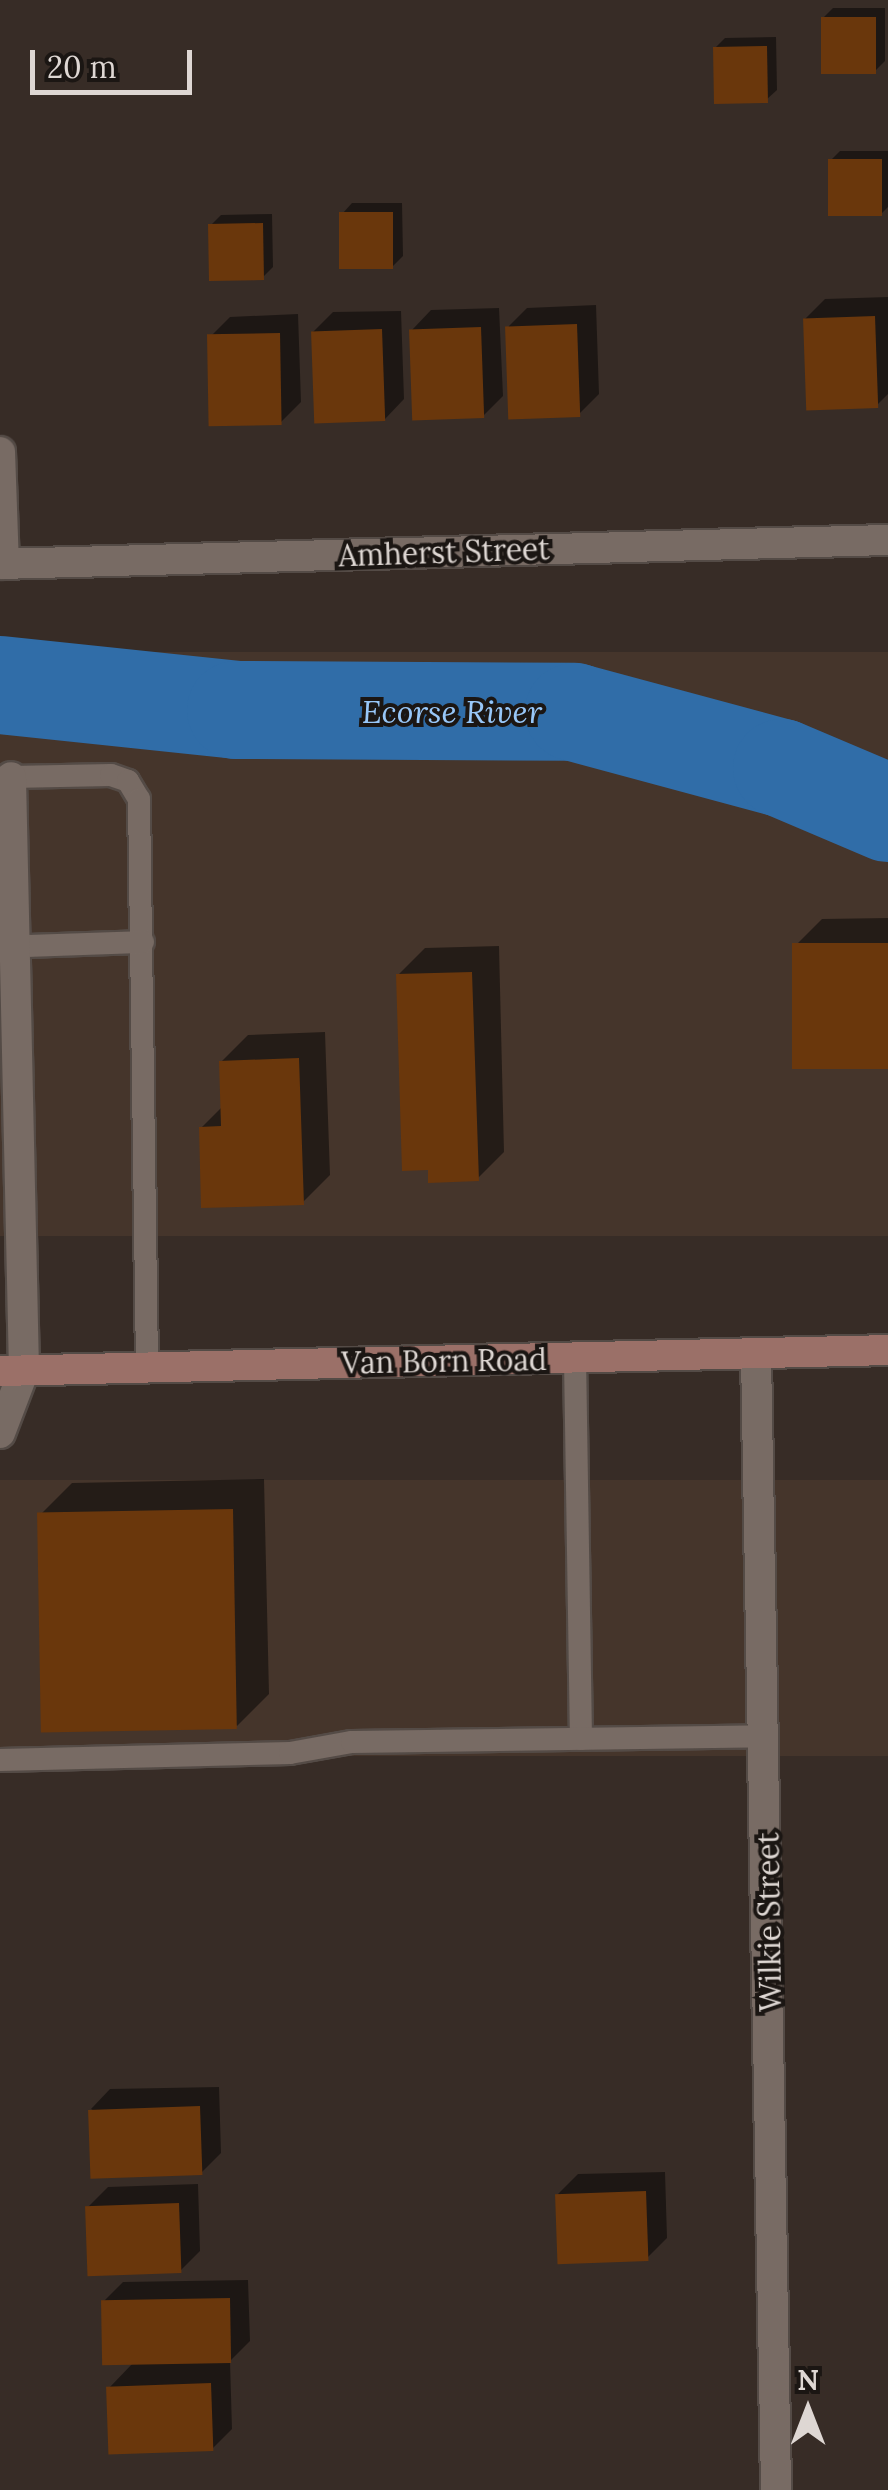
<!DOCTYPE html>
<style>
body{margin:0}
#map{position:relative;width:888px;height:2490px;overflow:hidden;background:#372c26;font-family:Lora,serif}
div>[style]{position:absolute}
.built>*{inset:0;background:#45352b;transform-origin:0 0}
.shadow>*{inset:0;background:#0007}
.river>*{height:98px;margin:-49px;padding:0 49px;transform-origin:49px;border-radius:49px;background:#306da8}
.building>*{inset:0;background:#6a370c;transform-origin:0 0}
.roads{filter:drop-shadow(2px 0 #544b46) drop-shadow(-2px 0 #544b46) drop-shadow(0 2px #544b46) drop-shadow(0 -2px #544b46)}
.lane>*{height:22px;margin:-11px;padding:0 11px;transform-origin:11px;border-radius:11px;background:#786b64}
.street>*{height:30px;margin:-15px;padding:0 15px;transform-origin:15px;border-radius:15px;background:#786b64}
.secondary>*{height:30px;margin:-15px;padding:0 15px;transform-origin:15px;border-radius:15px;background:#9b7068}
span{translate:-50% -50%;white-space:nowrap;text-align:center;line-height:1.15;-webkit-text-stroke:8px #1b1613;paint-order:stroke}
.street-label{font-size:30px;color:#ded7d3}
.water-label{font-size:32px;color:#98c7f8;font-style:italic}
.north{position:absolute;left:758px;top:2360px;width:100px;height:100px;-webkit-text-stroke:8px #1b1613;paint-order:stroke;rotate:0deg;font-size:28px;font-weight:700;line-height:40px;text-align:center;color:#ded7d3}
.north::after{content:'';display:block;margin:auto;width:35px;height:45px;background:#ded7d3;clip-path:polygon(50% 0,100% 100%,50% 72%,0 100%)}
.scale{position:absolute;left:30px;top:50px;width:162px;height:45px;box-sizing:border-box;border:5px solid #ded7d3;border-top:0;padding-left:12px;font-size:30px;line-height:35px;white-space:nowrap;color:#ded7d3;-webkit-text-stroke:8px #1b1613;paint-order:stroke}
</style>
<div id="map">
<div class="built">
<div style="left:888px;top:652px;width:584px;height:888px;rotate:90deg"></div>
<div style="left:888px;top:1480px;width:276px;height:888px;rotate:90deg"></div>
</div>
<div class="shadow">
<div style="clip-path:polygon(833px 8px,885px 8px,885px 61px,875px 71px,823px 18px)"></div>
<div style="clip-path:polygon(776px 37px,777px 90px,766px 100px,715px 48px,725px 38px)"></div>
<div style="clip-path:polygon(840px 151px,888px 151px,888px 207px,881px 214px,830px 161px)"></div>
<div style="clip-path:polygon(352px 203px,402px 203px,403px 256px,393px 266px,342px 214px)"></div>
<div style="clip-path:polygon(272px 214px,273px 267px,263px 277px,211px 225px,221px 215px)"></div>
<div style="clip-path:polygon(888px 297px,888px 394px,877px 405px,805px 319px,825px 299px)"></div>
<div style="clip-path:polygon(596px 305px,599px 394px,579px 414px,507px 328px,527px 308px)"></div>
<div style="clip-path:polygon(499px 308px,503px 396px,483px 416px,412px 330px,431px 310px)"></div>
<div style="clip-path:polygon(401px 311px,404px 399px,385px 419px,313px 332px,333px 312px)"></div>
<div style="clip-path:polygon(298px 314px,301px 402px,281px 422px,210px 337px,230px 317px)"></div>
<div style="clip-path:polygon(888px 918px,888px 1067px,795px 946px,822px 919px)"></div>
<div style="clip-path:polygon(499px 946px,504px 1152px,477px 1179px,398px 975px,425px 948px)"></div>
<div style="clip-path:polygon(325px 1032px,330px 1175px,303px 1202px,201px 1128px,223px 1106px,221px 1062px,248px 1035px)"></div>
<div style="clip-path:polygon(264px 1479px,269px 1694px,237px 1726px,40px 1515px,72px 1483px)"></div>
<div style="clip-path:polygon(219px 2087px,221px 2153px,201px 2173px,91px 2109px,110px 2089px)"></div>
<div style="clip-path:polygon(665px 2172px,667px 2238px,647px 2258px,558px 2194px,578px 2174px)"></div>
<div style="clip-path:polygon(198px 2184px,200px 2251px,180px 2271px,88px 2207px,108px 2187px)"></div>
<div style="clip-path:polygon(248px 2280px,250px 2341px,230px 2361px,232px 2429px,212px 2449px,109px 2388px,133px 2363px,103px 2302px,123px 2282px)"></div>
</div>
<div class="river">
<div style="left:0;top:685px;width:237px;rotate:6deg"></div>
<div style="left:236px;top:710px;width:338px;rotate:0.3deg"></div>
<div style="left:574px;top:712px;width:215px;rotate:15.1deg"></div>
<div style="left:782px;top:768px;width:115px;rotate:23deg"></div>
</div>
<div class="building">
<div style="left:821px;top:17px;width:55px;height:57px"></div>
<div style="left:767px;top:46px;width:57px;height:54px;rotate:89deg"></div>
<div style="left:882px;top:159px;width:57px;height:54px;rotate:90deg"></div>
<div style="left:339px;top:212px;width:54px;height:57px"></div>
<div style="left:263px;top:223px;width:57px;height:55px;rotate:89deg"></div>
<div style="left:875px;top:316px;width:92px;height:72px;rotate:88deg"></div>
<div style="left:577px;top:324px;width:93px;height:72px;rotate:88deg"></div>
<div style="left:481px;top:327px;width:91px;height:72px;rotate:88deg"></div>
<div style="left:382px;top:329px;width:92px;height:71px;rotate:88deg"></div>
<div style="left:280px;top:333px;width:92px;height:73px;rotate:89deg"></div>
<div style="left:888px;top:943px;width:126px;height:96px;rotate:90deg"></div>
<div style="clip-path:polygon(472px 972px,479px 1181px,428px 1183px,428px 1170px,402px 1171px,396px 974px)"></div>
<div style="clip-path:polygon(299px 1058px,304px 1205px,201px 1208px,199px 1127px,221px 1126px,219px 1061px)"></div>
<div style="left:233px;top:1509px;width:220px;height:196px;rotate:89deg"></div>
<div style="left:200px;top:2106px;width:69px;height:112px;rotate:88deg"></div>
<div style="left:646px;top:2191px;width:70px;height:91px;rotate:88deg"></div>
<div style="left:179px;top:2203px;width:70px;height:94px;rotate:88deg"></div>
<div style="left:230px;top:2298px;width:65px;height:129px;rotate:89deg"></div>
<div style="left:211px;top:2383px;width:68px;height:105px;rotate:88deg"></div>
</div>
<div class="roads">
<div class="lane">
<div style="left:11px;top:777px;width:100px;rotate:-1.1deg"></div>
<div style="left:111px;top:775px;width:18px;rotate:19deg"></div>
<div style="left:128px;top:781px;width:21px;rotate:59deg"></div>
<div style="left:139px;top:799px;width:568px;rotate:89.19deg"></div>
<div style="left:0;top:947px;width:143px;rotate:-2deg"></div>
<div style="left:575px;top:1358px;width:381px;rotate:89.1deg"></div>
<div style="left:0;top:1760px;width:290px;rotate:-1.4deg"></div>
<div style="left:290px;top:1753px;width:63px;rotate:-10.1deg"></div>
<div style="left:352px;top:1742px;width:415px;rotate:-0.8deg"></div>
</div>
<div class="street">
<div style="left:0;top:452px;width:112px;rotate:88deg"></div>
<div style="left:0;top:564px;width:888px;rotate:-1.55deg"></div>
<div style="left:756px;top:1354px;width:1136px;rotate:88.99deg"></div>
<div style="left:0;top:1433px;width:67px;rotate:-69.1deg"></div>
<div style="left:24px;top:1370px;width:593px;rotate:-91.26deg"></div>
</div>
<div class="secondary">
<div style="left:0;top:1371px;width:888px;rotate:-1.35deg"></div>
</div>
</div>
<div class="street-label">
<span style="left:444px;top:552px;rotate:-2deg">Amherst Street</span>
<span style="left:444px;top:1361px;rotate:-1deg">Van Born Road</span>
<span style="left:769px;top:1922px;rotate:-91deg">Wilkie Street</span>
</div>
<div class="water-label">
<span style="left:452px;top:712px">Ecorse River</span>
</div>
<div class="north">N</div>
<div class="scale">20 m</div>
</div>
